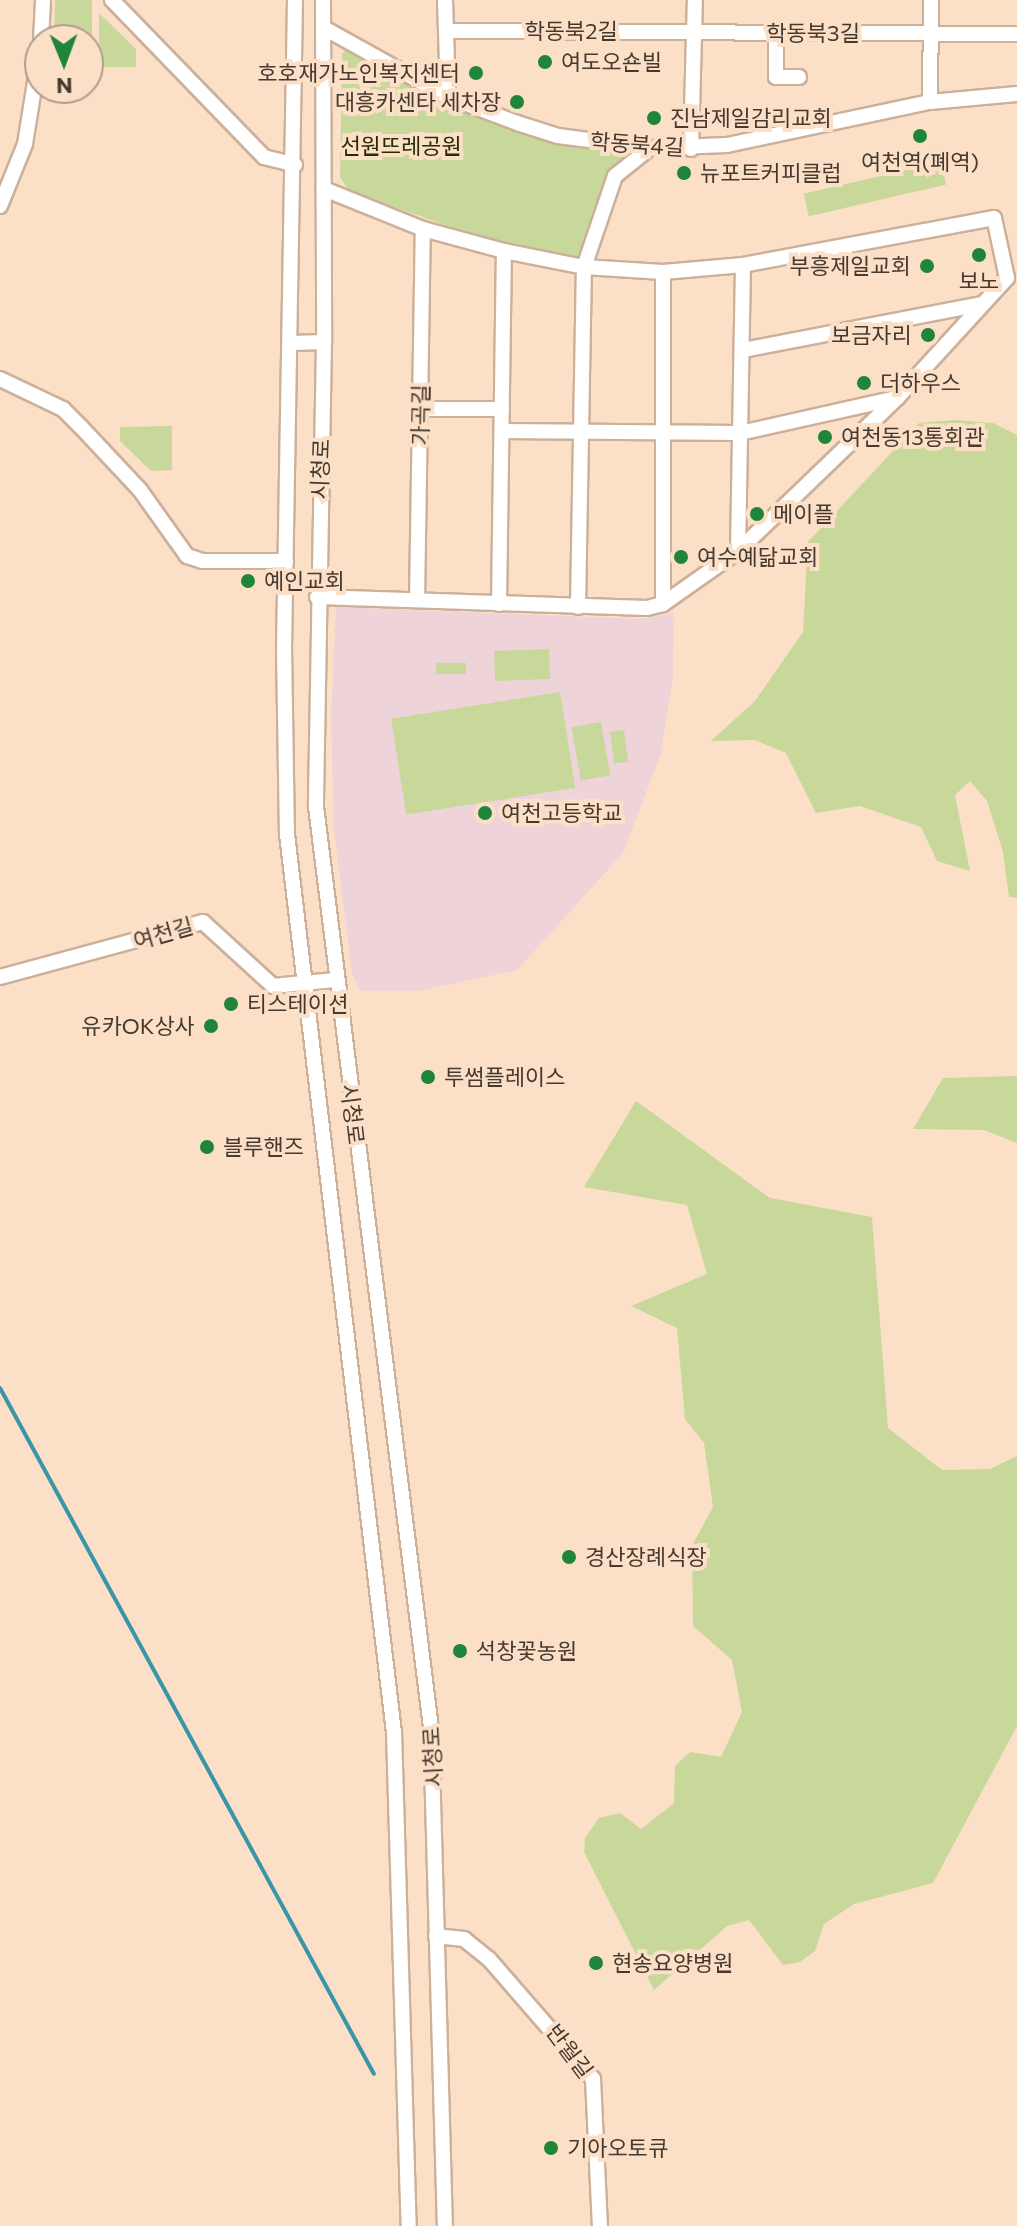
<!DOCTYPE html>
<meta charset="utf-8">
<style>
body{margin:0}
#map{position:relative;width:1017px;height:2226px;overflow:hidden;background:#fcdfc7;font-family:Commissioner,"Noto Sans KR",sans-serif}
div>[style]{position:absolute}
.education>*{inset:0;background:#eed3d9}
.green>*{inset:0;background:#c7d89a;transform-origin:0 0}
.stream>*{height:4px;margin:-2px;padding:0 2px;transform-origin:2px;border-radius:2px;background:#3996a6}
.roads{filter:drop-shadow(2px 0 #ccb09a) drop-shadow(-2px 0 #ccb09a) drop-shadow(0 2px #ccb09a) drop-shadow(0 -2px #ccb09a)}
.minor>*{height:14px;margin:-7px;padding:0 7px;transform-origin:7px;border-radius:7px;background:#fff}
.dots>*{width:22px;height:22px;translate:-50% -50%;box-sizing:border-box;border:4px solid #fcdfc7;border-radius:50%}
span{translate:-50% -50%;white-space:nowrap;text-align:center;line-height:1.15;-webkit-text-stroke:8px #fcdfc7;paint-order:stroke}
.street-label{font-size:22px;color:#453a30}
.poi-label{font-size:22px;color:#453a30}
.left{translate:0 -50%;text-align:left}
.right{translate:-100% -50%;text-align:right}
.park-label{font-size:22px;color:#252e00}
.north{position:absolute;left:24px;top:24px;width:80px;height:80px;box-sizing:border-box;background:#fcdfc7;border:2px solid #b39d8b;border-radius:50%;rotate:179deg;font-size:22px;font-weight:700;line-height:32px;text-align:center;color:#453a30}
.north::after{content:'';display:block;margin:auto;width:28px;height:36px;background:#218539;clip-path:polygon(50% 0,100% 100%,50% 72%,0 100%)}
</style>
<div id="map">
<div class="education">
<div style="clip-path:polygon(336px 607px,639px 619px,674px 613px,673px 676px,661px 753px,623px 853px,517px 970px,418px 991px,360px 991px,352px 973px,334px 831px,331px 719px)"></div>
</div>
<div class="green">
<div style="clip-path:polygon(55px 0,92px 0,92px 64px,88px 40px,54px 40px)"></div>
<div style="clip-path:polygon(99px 13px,136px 49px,136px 67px,99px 67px)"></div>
<div style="clip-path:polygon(348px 50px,542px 138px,636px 152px,611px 172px,580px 258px,482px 238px,349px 191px,340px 177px,342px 53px)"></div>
<div style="left:941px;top:162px;width:23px;height:141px;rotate:77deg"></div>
<div style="clip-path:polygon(955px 420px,993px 423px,1017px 435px,1017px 898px,1009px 897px,1003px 852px,987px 801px,970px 781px,955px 795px,970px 871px,937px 861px,921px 827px,860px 806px,816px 813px,786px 753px,755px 740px,711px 741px,755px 701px,803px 632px,808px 542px,919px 423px)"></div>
<div style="clip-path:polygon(172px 426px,172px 470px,151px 471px,120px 441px,120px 427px)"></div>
<div style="left:549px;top:649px;width:30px;height:55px;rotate:88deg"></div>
<div style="left:466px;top:663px;width:11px;height:30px;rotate:90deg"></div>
<div style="left:560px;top:692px;width:97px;height:171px;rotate:81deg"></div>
<div style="left:601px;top:722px;width:54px;height:30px;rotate:80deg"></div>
<div style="left:624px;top:730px;width:32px;height:14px;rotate:83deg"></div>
<div style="clip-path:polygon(1017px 1076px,1017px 1143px,984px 1130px,913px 1129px,943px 1078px)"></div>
<div style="clip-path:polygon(636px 1101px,770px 1198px,872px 1217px,888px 1428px,942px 1470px,990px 1469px,1017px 1456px,1017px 1726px,933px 1883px,854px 1904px,824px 1924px,815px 1951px,800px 1962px,783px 1965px,749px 1920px,727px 1926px,654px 1990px,584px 1852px,585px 1838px,599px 1818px,620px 1813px,641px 1829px,674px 1803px,675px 1766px,690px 1752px,721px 1757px,742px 1712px,732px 1660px,693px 1626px,692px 1546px,713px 1507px,704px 1443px,685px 1419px,677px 1328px,631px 1306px,707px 1274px,687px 1205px,584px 1187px)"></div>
</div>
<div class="stream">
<div style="left:0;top:1388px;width:781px;rotate:61.4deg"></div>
</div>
<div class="roads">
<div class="minor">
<div style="left:112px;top:0;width:219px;rotate:45.9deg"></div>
<div style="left:264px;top:157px;width:32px;rotate:14deg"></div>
<div style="left:295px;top:0;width:648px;rotate:90.97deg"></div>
<div style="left:284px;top:648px;width:186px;rotate:89.1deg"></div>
<div style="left:287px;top:834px;width:904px;rotate:83.21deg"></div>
<div style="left:394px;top:1732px;width:494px;rotate:88.3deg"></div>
<div style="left:323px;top:0;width:342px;rotate:89.8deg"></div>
<div style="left:324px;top:342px;width:464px;rotate:91deg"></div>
<div style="left:316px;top:806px;width:929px;rotate:82.89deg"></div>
<div style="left:431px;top:1728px;width:498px;rotate:88.4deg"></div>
<div style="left:445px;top:0;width:97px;rotate:88.2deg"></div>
<div style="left:324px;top:28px;width:142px;rotate:29.1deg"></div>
<div style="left:448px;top:97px;width:74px;rotate:20.6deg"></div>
<div style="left:517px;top:123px;width:43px;rotate:17.6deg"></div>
<div style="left:558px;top:136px;width:93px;rotate:7.4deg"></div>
<div style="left:650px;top:148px;width:77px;rotate:-2.2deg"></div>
<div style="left:727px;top:145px;width:208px;rotate:-12deg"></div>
<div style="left:930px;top:102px;width:87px;rotate:-5.3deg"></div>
<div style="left:446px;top:31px;width:571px;rotate:0.3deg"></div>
<div style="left:776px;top:32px;width:45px;rotate:90deg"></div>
<div style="left:776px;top:77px;width:23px"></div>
<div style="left:41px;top:40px;width:40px;rotate:-87.1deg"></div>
<div style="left:930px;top:102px;width:102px;rotate:-89.4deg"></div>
<div style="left:691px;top:149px;width:149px;rotate:-88.5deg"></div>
<div style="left:0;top:206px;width:67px;rotate:-68deg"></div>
<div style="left:25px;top:144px;width:94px;rotate:-80.8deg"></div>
<div style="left:292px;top:343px;width:32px;rotate:-2deg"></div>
<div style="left:743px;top:350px;width:242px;rotate:-10.9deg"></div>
<div style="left:0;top:379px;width:70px;rotate:25.5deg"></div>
<div style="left:63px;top:409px;width:25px;rotate:45deg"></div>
<div style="left:81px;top:427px;width:86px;rotate:46.9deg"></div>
<div style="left:140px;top:490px;width:81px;rotate:54.5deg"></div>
<div style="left:187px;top:556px;width:16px;rotate:18deg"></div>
<div style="left:202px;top:561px;width:84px"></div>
<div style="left:420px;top:409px;width:82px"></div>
<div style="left:502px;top:431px;width:238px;rotate:0.5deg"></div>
<div style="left:740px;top:433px;width:161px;rotate:-12.6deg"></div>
<div style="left:738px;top:551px;width:286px;rotate:-89deg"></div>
<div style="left:317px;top:597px;width:330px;rotate:1.9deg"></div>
<div style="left:647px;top:608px;width:16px;rotate:-14deg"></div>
<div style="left:663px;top:604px;width:92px;rotate:-35.2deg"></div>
<div style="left:738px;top:551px;width:221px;rotate:-43.9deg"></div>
<div style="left:897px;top:398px;width:163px;rotate:-47.5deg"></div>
<div style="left:1007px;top:278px;width:61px;rotate:-102.2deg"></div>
<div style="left:994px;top:218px;width:255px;rotate:169.4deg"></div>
<div style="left:743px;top:265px;width:80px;rotate:175deg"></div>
<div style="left:663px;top:272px;width:79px;rotate:-176.4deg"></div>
<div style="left:584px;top:267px;width:82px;rotate:-168.7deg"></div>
<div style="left:504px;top:251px;width:84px;rotate:-164.8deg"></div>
<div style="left:423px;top:229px;width:107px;rotate:-158deg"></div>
<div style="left:417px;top:600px;width:371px;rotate:-89.1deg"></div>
<div style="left:499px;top:604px;width:353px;rotate:-89.2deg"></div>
<div style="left:663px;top:604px;width:332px;rotate:-90deg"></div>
<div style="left:578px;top:607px;width:340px;rotate:-89deg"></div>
<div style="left:584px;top:267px;width:96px;rotate:-71.2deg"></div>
<div style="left:615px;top:176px;width:45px;rotate:-38.7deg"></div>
<div style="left:0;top:977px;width:210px;rotate:-15.2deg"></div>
<div style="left:203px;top:922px;width:95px;rotate:42.4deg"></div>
<div style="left:273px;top:986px;width:62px;rotate:-5.5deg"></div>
<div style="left:436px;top:1936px;width:28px;rotate:6deg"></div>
<div style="left:464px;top:1939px;width:32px;rotate:39deg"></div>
<div style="left:489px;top:1959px;width:159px;rotate:49.1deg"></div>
<div style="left:593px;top:2079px;width:147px;rotate:87.3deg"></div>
</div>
</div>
<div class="dots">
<div style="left:545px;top:62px;background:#218539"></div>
<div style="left:476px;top:73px;background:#218539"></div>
<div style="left:517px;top:102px;background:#218539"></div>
<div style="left:654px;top:118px;background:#218539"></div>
<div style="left:920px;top:136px;background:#218539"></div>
<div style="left:684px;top:173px;background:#218539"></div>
<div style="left:979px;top:255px;background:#218539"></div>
<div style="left:927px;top:266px;background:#218539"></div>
<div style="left:928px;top:335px;background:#218539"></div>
<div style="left:864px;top:383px;background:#218539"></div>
<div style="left:825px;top:437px;background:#218539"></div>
<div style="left:757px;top:514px;background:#218539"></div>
<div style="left:681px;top:557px;background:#218539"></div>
<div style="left:248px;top:581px;background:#218539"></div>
<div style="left:485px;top:813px;background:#218539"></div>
<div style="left:231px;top:1004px;background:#218539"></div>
<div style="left:211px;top:1026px;background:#218539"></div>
<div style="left:428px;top:1077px;background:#218539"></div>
<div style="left:207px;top:1147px;background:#218539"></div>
<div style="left:569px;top:1557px;background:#218539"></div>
<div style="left:460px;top:1651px;background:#218539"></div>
<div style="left:596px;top:1963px;background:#218539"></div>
<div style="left:551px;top:2148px;background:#218539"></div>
</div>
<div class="street-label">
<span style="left:571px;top:31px">학동북2길</span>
<span style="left:813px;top:33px">학동북3길</span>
<span style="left:637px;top:144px;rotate:4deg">학동북4길</span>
<span style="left:420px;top:415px;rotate:-89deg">가곡길</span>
<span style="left:320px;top:469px;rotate:-88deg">시청로</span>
<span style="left:163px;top:933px;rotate:-16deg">여천길</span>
<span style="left:353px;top:1114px;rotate:83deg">시청로</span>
<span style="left:432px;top:1757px;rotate:-93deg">시청로</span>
<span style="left:570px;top:2051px;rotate:53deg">반월길</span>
</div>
<div class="poi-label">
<span class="left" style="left:561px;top:62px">여도오숀빌</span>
<span class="right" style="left:460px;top:73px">호호재가노인복지센터</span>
<span class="right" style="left:501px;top:102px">대흥카센타 세차장</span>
<span class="left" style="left:670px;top:118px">진남제일감리교회</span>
<span style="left:920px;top:162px">여천역(폐역)</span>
<span class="left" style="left:700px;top:173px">뉴포트커피클럽</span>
<span class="right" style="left:911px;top:266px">부흥제일교회</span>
<span style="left:979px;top:281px">보노</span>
<span class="right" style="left:912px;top:335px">보금자리</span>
<span class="left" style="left:880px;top:383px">더하우스</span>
<span class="left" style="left:841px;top:437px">여천동13통회관</span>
<span class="left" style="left:773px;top:514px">메이플</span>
<span class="left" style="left:697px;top:557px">여수예닮교회</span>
<span class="left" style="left:264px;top:581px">예인교회</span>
<span class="left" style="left:501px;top:813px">여천고등학교</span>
<span class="left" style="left:247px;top:1004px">티스테이션</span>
<span class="right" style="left:195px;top:1026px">유카OK상사</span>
<span class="left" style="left:444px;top:1077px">투썸플레이스</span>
<span class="left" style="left:223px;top:1147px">블루핸즈</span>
<span class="left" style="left:585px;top:1557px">경산장례식장</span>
<span class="left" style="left:476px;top:1651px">석창꽃농원</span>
<span class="left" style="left:612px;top:1963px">현송요양병원</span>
<span class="left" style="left:567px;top:2148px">기아오토큐</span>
</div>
<div class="park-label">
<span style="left:401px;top:146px">선원뜨레공원</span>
</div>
<div class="north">N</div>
</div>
